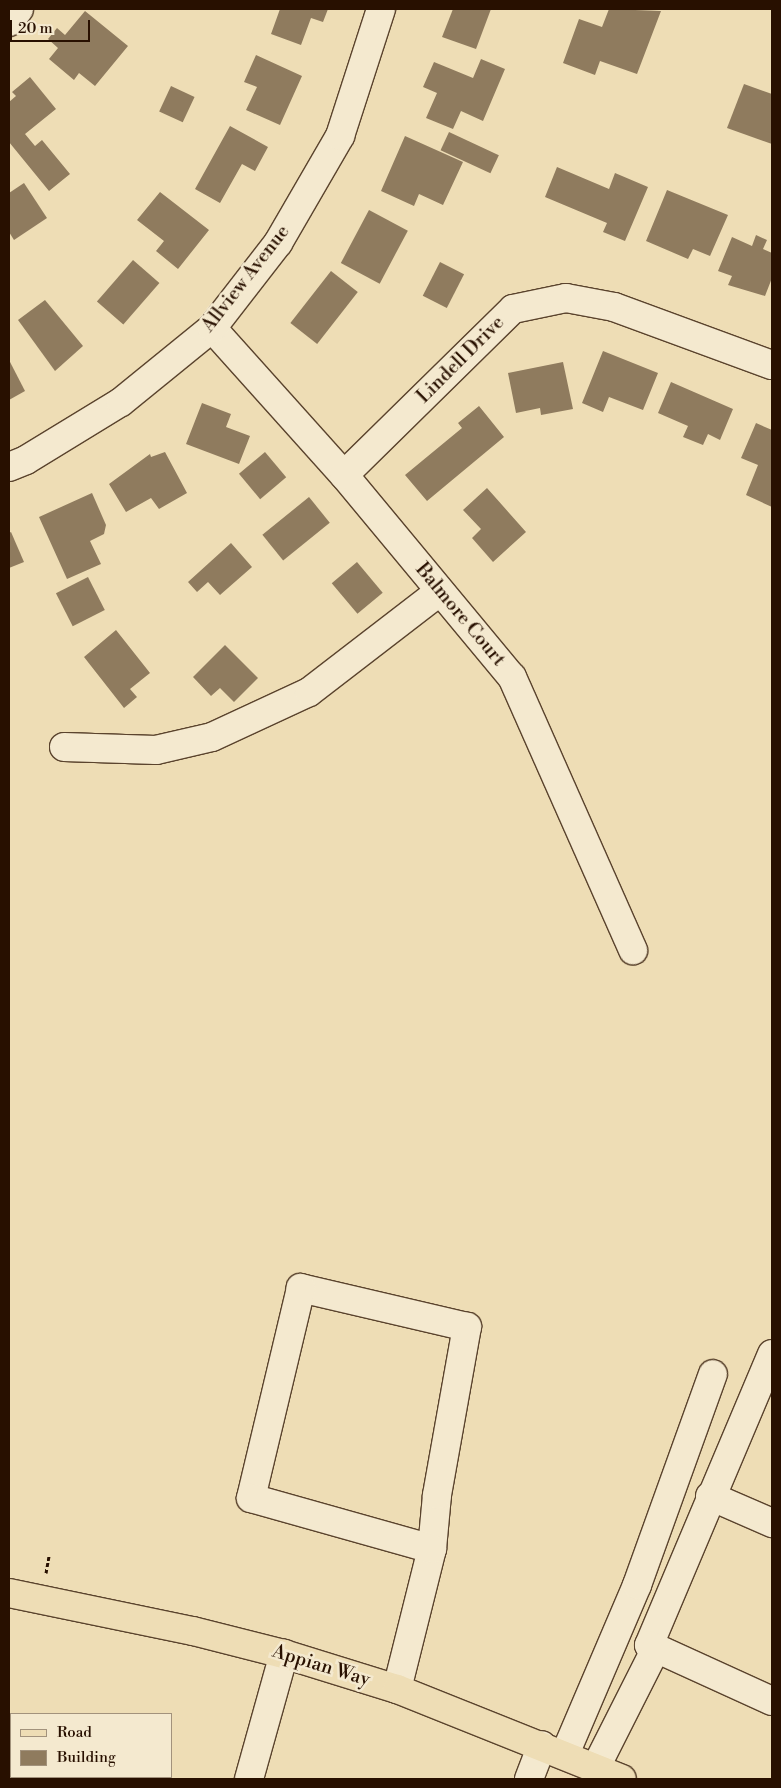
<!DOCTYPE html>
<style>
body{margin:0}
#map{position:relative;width:781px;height:1788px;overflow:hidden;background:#eeddb5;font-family:"Libre Bodoni",serif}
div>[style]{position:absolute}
.building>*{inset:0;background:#8f7b5e;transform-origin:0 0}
.path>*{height:3px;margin-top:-1.5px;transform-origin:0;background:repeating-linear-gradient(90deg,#281000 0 4px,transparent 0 6.5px)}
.roads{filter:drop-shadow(1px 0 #5a432d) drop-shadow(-1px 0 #5a432d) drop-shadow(0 1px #5a432d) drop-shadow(0 -1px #5a432d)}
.minor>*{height:28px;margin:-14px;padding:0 14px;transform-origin:14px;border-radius:14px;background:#f4e9cf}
.major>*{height:28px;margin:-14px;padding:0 14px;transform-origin:14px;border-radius:14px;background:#eeddb5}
span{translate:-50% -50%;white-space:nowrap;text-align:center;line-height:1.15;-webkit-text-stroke:5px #f4e9cf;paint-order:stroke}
.street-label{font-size:19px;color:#281000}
.frame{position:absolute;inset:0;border:10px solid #281000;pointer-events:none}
.legend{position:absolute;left:10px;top:1713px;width:162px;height:65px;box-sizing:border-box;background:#f4e9cf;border:1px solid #a2927c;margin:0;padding:6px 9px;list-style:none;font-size:15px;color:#281000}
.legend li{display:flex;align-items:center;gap:10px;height:25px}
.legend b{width:25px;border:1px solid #a2927c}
.scale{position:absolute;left:10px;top:20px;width:80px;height:22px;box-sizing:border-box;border:2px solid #281000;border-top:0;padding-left:6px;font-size:15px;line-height:18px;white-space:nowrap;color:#281000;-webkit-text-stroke:4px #f4e9cf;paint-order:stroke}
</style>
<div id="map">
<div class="building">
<div style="clip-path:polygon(280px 9px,328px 9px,323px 22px,311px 18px,301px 45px,271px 34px)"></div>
<div style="clip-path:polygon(453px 9px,491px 9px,476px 49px,442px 37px)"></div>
<div style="clip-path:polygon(609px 9px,661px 11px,637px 74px,600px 61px,595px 75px,563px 63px,579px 19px,602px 27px)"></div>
<div style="clip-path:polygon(85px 11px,128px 46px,95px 86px,79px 73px,74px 80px,49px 59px,58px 48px,48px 39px,57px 28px,65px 35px)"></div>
<div style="clip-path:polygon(256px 55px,302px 76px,280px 125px,246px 110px,257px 87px,244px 82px)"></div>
<div style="clip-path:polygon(481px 59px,505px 69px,483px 121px,461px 111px,453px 129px,426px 118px,437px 93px,423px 87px,434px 62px,473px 78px)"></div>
<div style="clip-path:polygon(30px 77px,56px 109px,25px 134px,35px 146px,42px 140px,70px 174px,49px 191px,9px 142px,9px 102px,16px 96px,12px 92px)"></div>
<div style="clip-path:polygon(744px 84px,772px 94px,772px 144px,727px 128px)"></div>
<div style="left:171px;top:86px;width:26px;height:28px;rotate:25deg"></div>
<div style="clip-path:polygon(230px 126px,268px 147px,255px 171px,242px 164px,220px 203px,195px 189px)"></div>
<div style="left:449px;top:132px;width:55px;height:20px;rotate:25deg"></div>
<div style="clip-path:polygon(405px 136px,463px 162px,443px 205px,419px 194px,414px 206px,381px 191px)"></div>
<div style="clip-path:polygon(557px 167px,609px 189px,615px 173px,648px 187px,625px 241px,603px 232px,607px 223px,545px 197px)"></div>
<div style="clip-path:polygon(24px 183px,47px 218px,14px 240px,9px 232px,9px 193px)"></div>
<div style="clip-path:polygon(667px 190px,728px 215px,710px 256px,693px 249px,688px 259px,646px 241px)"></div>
<div style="clip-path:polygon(160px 192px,209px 230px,178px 269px,156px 251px,164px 241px,137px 220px)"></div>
<div style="left:369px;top:210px;width:44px;height:60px;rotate:28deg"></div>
<div style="clip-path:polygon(756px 235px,767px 240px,763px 249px,772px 253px,772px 278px,765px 296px,728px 285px,732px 276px,718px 271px,732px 237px,752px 246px)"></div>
<div style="left:133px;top:260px;width:35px;height:55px;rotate:41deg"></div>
<div style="left:440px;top:262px;width:27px;height:38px;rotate:27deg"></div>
<div style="left:331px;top:271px;width:34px;height:66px;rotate:38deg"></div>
<div style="clip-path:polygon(45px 300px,83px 346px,55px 371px,18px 320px)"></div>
<div style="clip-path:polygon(603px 351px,658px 373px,643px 410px,609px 397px,603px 412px,582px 403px)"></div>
<div style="clip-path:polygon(9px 360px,25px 391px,9px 400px)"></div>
<div style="clip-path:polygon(563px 362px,573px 409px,541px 415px,540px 408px,516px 413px,508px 373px)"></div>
<div style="clip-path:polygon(671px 382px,733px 409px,720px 440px,708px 434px,703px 445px,683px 437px,688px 426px,658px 413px)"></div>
<div style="clip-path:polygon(202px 403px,231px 414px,226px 427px,250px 436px,239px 464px,186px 444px)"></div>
<div style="clip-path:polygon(479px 406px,504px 437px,427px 501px,405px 475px,462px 428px,458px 423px)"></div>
<div style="clip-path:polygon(756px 423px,772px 430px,772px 507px,746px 495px,758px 465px,741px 458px)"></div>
<div style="clip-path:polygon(165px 452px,187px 493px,159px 509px,151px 498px,126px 512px,109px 484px,150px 454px,151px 457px)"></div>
<div style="left:265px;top:452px;width:33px;height:34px;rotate:50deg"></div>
<div style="clip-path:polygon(487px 488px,526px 532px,493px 562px,472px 538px,481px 529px,463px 510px)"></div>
<div style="clip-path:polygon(92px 493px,106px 525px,104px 534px,90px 541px,101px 564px,67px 579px,39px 517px)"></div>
<div style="left:309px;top:497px;width:33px;height:60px;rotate:51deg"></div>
<div style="clip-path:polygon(11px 532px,24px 562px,9px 568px,9px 533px)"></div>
<div style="clip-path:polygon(231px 543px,252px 567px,220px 595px,208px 582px,197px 592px,188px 582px)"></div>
<div style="left:357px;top:562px;width:40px;height:33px;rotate:50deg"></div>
<div style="left:88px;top:577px;width:37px;height:36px;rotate:63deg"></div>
<div style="clip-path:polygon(116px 630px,150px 673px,130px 689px,137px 697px,124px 708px,84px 657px)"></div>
<div style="clip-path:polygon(225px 645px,258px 678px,234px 702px,220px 688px,211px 696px,193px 677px)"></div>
</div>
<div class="path">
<div style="left:46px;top:1573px;width:17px;rotate:-80deg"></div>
</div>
<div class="roads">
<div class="minor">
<div style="left:9px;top:22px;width:16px;rotate:-52deg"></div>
<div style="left:212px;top:328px;width:198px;rotate:48.1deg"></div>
<div style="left:344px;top:475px;width:263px;rotate:50.3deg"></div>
<div style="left:512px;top:677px;width:299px;rotate:66.1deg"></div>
<div style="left:9px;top:467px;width:18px;rotate:-22deg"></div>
<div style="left:26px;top:460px;width:111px;rotate:-31.4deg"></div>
<div style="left:121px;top:402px;width:117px;rotate:-39.1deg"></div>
<div style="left:212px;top:328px;width:108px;rotate:-52.2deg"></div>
<div style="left:278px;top:243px;width:124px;rotate:-59.9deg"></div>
<div style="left:340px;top:136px;width:133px;rotate:-72.1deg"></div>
<div style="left:344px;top:475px;width:237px;rotate:-44.5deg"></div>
<div style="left:513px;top:309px;width:54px;rotate:-11.7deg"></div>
<div style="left:566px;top:298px;width:49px;rotate:10.6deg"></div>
<div style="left:614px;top:307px;width:168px;rotate:20.2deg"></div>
<div style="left:64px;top:747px;width:92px;rotate:1.9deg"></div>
<div style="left:156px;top:750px;width:57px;rotate:-13.1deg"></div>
<div style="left:212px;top:737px;width:107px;rotate:-24.9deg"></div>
<div style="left:309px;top:692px;width:165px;rotate:-37.6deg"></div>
<div style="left:772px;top:1354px;width:316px;rotate:112.9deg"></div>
<div style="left:649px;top:1645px;width:135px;rotate:24.5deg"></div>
<div style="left:710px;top:1496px;width:68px;rotate:23.5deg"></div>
<div style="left:397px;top:1689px;width:144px;rotate:-76deg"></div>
<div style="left:432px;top:1549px;width:54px;rotate:-84.7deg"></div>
<div style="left:437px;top:1495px;width:171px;rotate:-79.9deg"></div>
<div style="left:467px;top:1327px;width:171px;rotate:-166.8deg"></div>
<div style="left:301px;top:1288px;width:216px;rotate:103.4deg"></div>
<div style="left:251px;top:1498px;width:188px;rotate:15.7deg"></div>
<div style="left:565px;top:1754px;width:184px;rotate:-66.9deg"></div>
<div style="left:637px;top:1585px;width:224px;rotate:-70.2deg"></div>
<div style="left:596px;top:1767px;width:133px;rotate:-63.2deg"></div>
<div style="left:249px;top:1779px;width:130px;rotate:-74.4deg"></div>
<div style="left:529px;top:1779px;width:36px;rotate:-69deg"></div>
</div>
<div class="major">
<div style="left:9px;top:1593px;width:188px;rotate:11.7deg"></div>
<div style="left:193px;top:1631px;width:94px;rotate:14.2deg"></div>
<div style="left:284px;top:1654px;width:118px;rotate:17.2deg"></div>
<div style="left:397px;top:1689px;width:242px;rotate:21.8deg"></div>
</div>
</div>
<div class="street-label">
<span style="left:246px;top:279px;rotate:-52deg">Allview Avenue</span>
<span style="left:461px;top:360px;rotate:-45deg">Lindell Drive</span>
<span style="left:460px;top:615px;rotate:50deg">Balmore Court</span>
<span style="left:321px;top:1666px;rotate:17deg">Appian Way</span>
</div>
<div class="frame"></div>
<ul class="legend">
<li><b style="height:6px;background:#eeddb5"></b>Road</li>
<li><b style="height:14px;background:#8f7b5e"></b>Building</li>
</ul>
<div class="scale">20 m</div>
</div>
